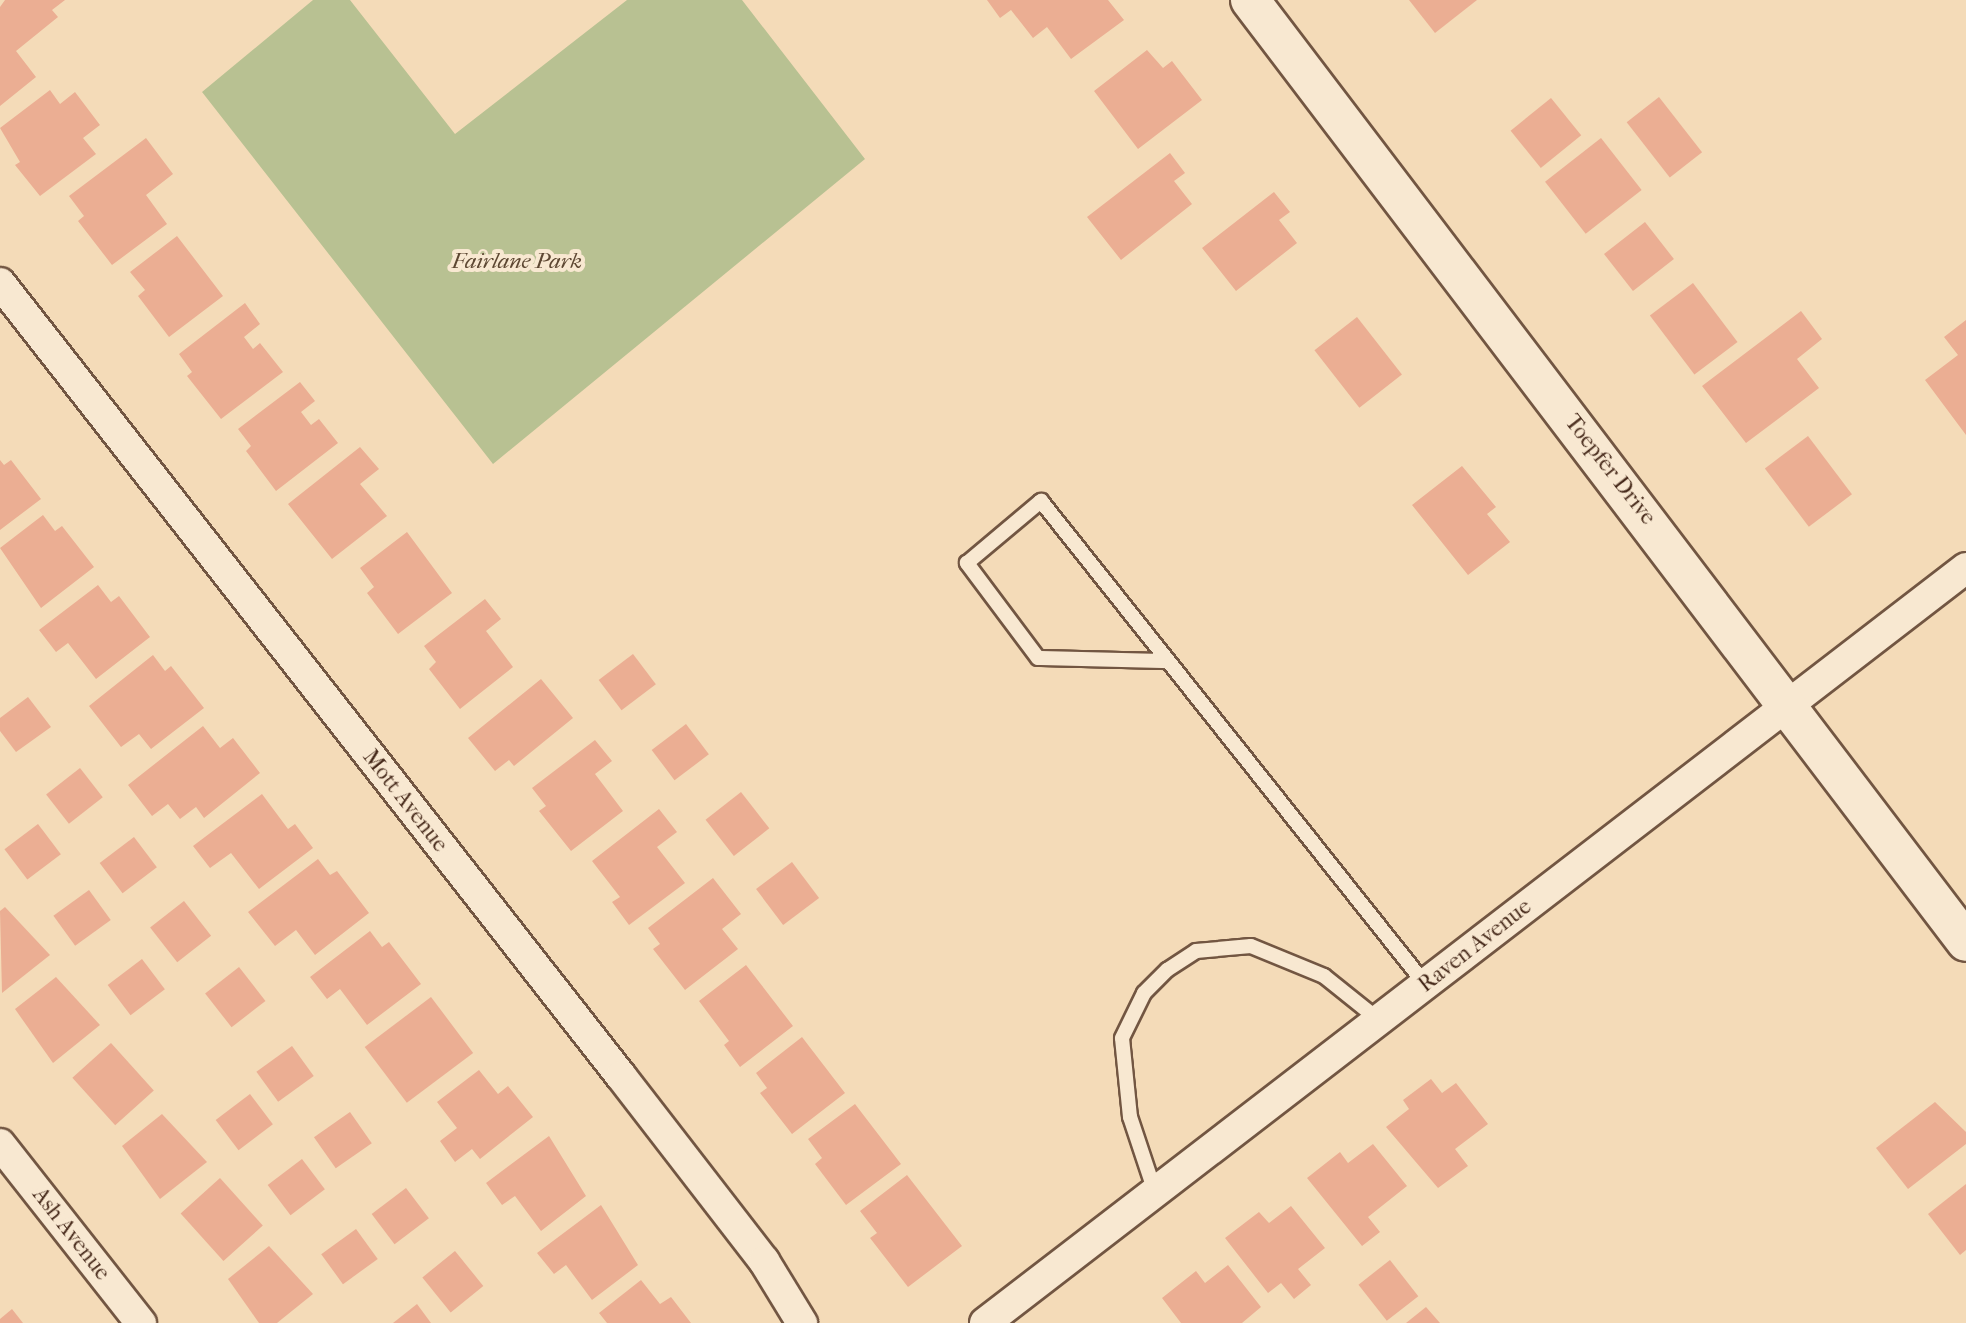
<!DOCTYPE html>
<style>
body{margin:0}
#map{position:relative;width:1966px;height:1323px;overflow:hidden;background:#f4dbb8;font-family:"IM FELL French Canon",serif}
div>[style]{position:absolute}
.green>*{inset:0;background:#b8c192}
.building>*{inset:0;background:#ebae93;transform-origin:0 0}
.roads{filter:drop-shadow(2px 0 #725642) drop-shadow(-2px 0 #725642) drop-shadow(0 2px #725642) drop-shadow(0 -2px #725642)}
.service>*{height:14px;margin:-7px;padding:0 7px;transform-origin:7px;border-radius:7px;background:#f8e8d1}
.minor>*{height:30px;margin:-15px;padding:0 15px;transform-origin:15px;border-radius:15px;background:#f8e8d1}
.tertiary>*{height:38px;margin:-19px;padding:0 19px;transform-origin:19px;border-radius:19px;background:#f8e8d1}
span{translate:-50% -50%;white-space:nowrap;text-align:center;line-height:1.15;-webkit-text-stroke:8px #f8e8d1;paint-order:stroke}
.park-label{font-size:22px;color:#5d4732;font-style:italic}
.street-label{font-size:22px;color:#46291a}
</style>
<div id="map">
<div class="green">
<div style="clip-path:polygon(313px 0,350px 0,455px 134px,627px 0,742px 0,865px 159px,493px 464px,202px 92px)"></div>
</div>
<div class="building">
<div style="clip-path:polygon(5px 0,65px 0,52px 10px,58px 17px,16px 51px,36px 77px,0 106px,0 7px)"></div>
<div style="clip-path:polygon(987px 0,1108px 0,1124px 20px,1071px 59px,1047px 27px,1033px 38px,1011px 10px,1000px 18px)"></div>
<div style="clip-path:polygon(1409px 0,1477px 0,1435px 33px)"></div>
<div style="clip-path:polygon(1147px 50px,1163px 68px,1172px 61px,1202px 100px,1138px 149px,1094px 91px)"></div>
<div style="clip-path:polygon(50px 90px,60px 104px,75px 92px,100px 125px,83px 138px,96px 154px,40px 196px,15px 165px,20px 162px,0 128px)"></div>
<div style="left:1659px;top:97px;width:70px;height:41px;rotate:52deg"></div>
<div style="left:1551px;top:98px;width:48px;height:52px;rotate:51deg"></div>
<div style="clip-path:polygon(146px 138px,173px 174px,146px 195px,167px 224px,112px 265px,78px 221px,84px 216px,69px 196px)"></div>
<div style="left:1601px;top:138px;width:66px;height:71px;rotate:52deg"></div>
<div style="clip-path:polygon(1170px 153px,1185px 173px,1174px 181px,1192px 204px,1121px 260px,1087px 217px)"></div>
<div style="clip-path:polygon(1274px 192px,1290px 212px,1279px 220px,1297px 243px,1236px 291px,1202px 248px)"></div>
<div style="left:1645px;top:222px;width:47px;height:52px;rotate:52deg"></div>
<div style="clip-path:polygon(177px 236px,223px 296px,169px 337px,138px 296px,145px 290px,130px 272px)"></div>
<div style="left:1693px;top:283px;width:74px;height:54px;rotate:53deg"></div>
<div style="clip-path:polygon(245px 303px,260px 324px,244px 337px,253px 349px,260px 343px,283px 372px,221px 419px,187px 376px,192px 372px,179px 354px)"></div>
<div style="clip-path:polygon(1801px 311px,1822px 339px,1797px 359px,1819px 388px,1746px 443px,1702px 386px)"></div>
<div style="left:1357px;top:317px;width:73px;height:54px;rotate:52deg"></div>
<div style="clip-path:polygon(1966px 320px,1966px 435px,1925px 380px,1958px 355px,1944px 337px)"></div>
<div style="clip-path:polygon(300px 382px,315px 401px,301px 412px,311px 425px,319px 419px,338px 443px,276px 491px,246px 451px,251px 446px,238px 429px)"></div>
<div style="left:1808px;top:436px;width:73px;height:54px;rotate:53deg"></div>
<div style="clip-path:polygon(360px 447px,379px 469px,360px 484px,387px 516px,332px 559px,288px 504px)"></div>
<div style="clip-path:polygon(0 460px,4px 465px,11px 460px,41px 499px,0 530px)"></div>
<div style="clip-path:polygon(1462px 466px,1496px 507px,1487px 514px,1510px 542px,1468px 575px,1412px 505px)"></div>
<div style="clip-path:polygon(43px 515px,55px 531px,62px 526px,94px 567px,41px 608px,0 548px)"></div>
<div style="clip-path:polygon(407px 532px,452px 593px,398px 634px,367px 593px,374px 587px,360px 568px)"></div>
<div style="clip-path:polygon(98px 585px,111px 602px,119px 596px,150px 637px,96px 679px,68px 643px,56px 652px,39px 630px)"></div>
<div style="clip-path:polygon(485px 599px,501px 619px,486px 631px,513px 667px,460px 709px,429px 669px,436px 662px,424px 646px)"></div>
<div style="left:633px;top:654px;width:38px;height:43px;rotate:53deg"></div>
<div style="clip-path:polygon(153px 655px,165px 671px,171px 666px,204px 708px,151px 749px,139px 734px,121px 747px,89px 706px)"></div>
<div style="clip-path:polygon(541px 679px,573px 718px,514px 766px,509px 760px,495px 771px,468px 738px)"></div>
<div style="clip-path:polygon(28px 697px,51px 727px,16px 752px,0 731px,0 718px)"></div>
<div style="left:686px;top:724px;width:38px;height:43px;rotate:53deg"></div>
<div style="clip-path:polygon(203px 726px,220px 748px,233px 738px,260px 773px,204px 818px,196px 807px,180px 819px,168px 804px,152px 816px,128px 785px)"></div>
<div style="clip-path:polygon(595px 740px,612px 761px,595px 774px,623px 811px,571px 851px,539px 811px,546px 806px,532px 788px)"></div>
<div style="left:80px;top:768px;width:37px;height:43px;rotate:52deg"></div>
<div style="left:741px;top:792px;width:46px;height:45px;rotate:52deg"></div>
<div style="clip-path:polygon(262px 794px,288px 829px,295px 824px,313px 848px,259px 889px,231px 853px,210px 868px,193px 846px)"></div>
<div style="clip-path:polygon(659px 809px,677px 832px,657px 847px,685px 883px,629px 925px,612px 902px,620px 897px,592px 861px)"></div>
<div style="left:38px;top:824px;width:38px;height:42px;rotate:53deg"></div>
<div style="left:134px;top:837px;width:38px;height:43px;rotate:53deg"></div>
<div style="clip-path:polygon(318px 859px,330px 875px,337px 871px,369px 913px,315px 955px,296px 930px,275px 946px,248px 912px)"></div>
<div style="left:792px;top:862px;width:45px;height:45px;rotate:53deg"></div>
<div style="clip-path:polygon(713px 878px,741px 914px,722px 929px,738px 949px,685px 990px,653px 949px,660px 944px,648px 928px)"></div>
<div style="left:89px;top:890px;width:37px;height:44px;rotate:54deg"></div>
<div style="left:184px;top:901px;width:44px;height:43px;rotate:52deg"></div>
<div style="clip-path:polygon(5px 907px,50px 955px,2px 993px,0 911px)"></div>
<div style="clip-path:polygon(370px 931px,382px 947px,389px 942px,421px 984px,367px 1025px,340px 989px,327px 999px,310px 977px)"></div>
<div style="left:142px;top:959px;width:38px;height:43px;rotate:53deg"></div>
<div style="clip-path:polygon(746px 965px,793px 1026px,740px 1067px,724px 1045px,729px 1041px,699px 1001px)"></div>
<div style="left:239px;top:967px;width:43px;height:43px;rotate:52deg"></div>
<div style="clip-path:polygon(56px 977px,100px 1025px,53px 1063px,15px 1009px)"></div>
<div style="left:431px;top:997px;width:70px;height:83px;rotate:53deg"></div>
<div style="clip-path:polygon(802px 1037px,845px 1093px,792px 1134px,760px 1093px,767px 1088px,756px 1073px)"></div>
<div style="left:111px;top:1043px;width:64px;height:52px;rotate:48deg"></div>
<div style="left:292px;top:1046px;width:37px;height:44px;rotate:54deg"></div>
<div style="clip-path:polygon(479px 1070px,498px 1094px,508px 1086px,533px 1117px,480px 1159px,472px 1149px,455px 1162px,440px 1141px,457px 1128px,437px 1102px)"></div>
<div style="clip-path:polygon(1431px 1079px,1442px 1093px,1456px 1083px,1488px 1124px,1455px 1149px,1468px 1166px,1438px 1188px,1386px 1127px,1409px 1109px,1403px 1100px)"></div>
<div style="left:250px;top:1094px;width:38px;height:43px;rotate:53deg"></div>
<div style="clip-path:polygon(1935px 1102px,1966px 1132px,1966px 1144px,1908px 1189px,1876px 1148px)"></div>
<div style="clip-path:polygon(855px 1104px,901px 1164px,846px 1205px,815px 1164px,822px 1158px,808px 1139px)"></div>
<div style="left:350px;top:1112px;width:38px;height:44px;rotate:55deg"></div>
<div style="clip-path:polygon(162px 1114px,207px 1162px,160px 1199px,122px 1146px)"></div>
<div style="clip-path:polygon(549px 1136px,586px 1196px,541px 1231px,515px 1196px,502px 1205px,486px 1183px)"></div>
<div style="clip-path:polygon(1373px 1144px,1407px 1186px,1368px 1217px,1380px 1232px,1362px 1246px,1307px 1178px,1340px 1152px,1348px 1163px)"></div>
<div style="left:302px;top:1159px;width:38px;height:43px;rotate:53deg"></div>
<div style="clip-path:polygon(907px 1175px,962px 1246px,908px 1287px,870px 1238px,877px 1233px,860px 1211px)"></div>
<div style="left:220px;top:1178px;width:64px;height:53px;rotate:48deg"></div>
<div style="clip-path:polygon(1966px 1184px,1966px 1250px,1960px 1255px,1928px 1214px)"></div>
<div style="left:406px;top:1188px;width:38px;height:43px;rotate:53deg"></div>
<div style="clip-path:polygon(601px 1205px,638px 1265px,592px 1300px,566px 1265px,554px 1274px,537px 1253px)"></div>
<div style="clip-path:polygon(1291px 1206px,1325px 1248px,1298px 1269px,1311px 1285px,1294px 1299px,1281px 1283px,1268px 1293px,1225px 1238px,1259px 1212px,1269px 1223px)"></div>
<div style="left:356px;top:1229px;width:37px;height:43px;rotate:54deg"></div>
<div style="clip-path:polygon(269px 1246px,313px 1294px,277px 1323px,259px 1323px,228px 1279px)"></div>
<div style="left:455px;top:1251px;width:45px;height:42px;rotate:51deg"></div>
<div style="left:1390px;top:1260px;width:46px;height:40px;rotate:52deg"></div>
<div style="clip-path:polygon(1228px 1265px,1261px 1307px,1242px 1323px,1181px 1323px,1162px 1298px,1196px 1271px,1205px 1283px)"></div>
<div style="clip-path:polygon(641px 1280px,660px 1304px,671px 1297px,691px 1323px,607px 1323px,599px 1313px)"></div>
<div style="clip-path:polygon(417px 1304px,431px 1323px,393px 1323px)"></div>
<div style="clip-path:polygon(1426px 1307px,1440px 1323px,1406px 1323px)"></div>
<div style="clip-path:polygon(12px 1309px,23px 1323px,0 1323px,0 1319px)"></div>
</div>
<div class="roads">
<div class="service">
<div style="left:1165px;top:661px;width:127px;rotate:-178.6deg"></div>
<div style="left:1038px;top:658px;width:119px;rotate:-126.8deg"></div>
<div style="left:967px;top:563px;width:97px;rotate:-40deg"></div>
<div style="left:1041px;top:501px;width:617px;rotate:51.51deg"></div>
<div style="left:1155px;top:1192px;width:79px;rotate:-108.4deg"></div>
<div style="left:1130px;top:1117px;width:79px;rotate:-95.8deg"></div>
<div style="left:1122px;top:1038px;width:50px;rotate:-63.9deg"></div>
<div style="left:1144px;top:993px;width:33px;rotate:-45deg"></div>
<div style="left:1167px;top:970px;width:35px;rotate:-33deg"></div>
<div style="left:1196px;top:951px;width:55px;rotate:-5.2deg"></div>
<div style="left:1251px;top:946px;width:79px;rotate:22.3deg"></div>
<div style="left:1324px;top:976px;width:70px;rotate:38.7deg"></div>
</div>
<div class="minor">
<div style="left:0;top:283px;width:1007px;rotate:51.94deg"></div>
<div style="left:621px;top:1076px;width:234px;rotate:52.3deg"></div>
<div style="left:764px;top:1261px;width:73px;rotate:58.5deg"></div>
<div style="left:0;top:1144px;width:228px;rotate:51.8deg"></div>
<div style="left:985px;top:1323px;width:1238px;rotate:-37.58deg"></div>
</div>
<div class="tertiary">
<div style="left:1250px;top:0;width:1183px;rotate:52.76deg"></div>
</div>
</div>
<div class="park-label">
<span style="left:517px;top:262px">Fairlane Park</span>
</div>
<div class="street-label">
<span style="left:1610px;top:470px;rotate:52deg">Toepfer Drive</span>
<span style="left:405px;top:801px;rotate:52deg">Mott Avenue</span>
<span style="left:1475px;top:946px;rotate:-38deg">Raven Avenue</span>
<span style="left:71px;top:1234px;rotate:52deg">Ash Avenue</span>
</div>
</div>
